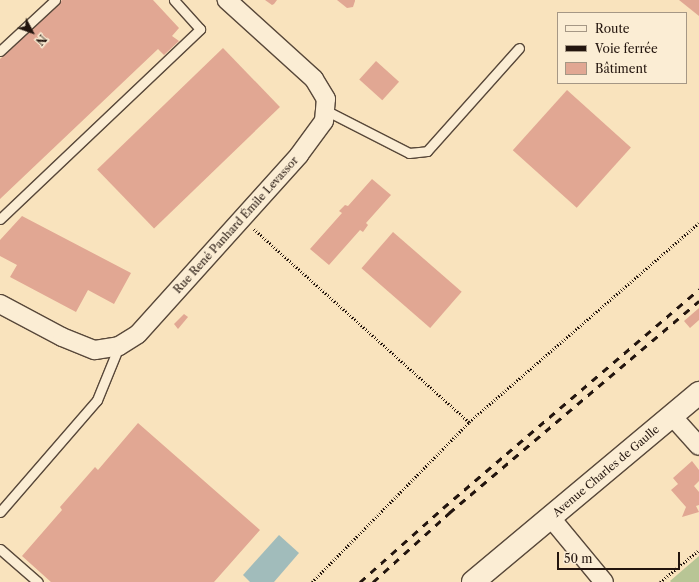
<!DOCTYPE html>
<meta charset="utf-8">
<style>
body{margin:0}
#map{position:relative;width:699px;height:582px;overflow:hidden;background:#f9e3bd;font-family:"Libre Caslon Text",serif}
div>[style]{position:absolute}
.green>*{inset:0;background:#b8c595}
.water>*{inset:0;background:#a1bcbb}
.building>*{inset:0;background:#e1a793;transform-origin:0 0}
.path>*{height:2.5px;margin-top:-1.25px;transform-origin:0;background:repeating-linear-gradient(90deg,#23150e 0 1px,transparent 0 3px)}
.roads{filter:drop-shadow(1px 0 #58483a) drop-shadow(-1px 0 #58483a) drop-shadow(0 1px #58483a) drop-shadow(0 -1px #58483a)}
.lane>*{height:9px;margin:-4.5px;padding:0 4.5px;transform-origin:4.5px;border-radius:4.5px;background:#fbedd4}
.street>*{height:18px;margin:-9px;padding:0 9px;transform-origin:9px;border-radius:9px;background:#fbedd4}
.secondary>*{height:22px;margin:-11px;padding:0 11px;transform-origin:11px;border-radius:11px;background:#fbedd4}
.rail>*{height:3px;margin-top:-1.5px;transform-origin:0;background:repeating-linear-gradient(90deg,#23150e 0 7px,transparent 0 14px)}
span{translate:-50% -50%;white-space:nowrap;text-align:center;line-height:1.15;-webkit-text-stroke:3px #fbedd4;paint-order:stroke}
.street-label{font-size:11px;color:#23150e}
.legend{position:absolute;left:557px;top:12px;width:130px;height:72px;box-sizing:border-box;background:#fbedd4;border:1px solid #a59785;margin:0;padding:5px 7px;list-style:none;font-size:12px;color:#23150e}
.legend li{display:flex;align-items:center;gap:8px;height:20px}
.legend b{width:20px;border:1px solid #a59785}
.north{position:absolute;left:12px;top:12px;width:40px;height:40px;-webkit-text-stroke:3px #fbedd4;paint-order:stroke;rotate:131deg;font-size:11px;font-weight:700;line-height:16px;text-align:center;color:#23150e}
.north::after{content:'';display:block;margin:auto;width:14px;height:18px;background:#23150e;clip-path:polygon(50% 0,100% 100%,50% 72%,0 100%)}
.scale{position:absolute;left:557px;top:552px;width:123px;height:18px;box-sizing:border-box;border:2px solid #23150e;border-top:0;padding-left:5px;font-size:12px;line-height:14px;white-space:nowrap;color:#23150e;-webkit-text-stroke:3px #fbedd4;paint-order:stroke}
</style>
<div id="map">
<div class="green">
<div style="clip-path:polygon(699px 556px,699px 582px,671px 582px,670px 581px)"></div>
</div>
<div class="water">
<div style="clip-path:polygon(279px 535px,299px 553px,274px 582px,250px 582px,243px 575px)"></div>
</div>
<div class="building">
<div style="clip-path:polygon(62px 0,153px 0,179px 28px,172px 36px,179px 41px,164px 55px,158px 49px,0 199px,0 59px)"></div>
<div style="clip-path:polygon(265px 0,277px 0,274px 4px,272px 5px)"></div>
<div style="clip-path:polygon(337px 0,355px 0,355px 1px,353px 7px,347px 8px)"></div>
<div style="clip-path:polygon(679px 0,699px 0,699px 16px)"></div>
<div style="left:223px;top:48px;width:82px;height:175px;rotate:46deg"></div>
<div style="left:376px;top:61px;width:31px;height:25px;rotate:42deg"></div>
<div style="left:567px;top:90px;width:86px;height:81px;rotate:42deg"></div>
<div style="clip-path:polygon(372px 179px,391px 195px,366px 223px,368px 225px,363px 232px,360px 230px,329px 265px,310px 249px,342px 213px,339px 211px,345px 205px,348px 206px)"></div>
<div style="clip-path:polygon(22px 216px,131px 273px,114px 304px,88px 290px,76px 312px,10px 277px,17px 265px,0 256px,0 240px)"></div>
<div style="left:393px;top:232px;width:91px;height:48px;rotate:41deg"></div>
<div style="clip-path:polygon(699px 308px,699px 320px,690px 328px,684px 321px)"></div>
<div style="clip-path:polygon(184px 314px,188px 317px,178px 329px,174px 324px)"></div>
<div style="clip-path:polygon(138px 423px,260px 530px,214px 582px,51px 582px,22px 556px,62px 510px,60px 507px,95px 467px,98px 470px)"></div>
<div style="clip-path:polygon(692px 461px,699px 470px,699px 481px,694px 486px,699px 492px,699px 505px,696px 506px,699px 512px,682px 517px,686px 507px,671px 490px,678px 484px,673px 478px)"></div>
</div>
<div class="path">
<div style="left:254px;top:229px;width:289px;rotate:41.9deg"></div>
<div style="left:312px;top:582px;width:224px;rotate:-45.5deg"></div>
<div style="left:469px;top:422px;width:304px;rotate:-40.9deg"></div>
<div style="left:660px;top:582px;width:50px;rotate:-39.4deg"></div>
</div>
<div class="roads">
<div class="lane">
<div style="left:0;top:51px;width:75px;rotate:-42.8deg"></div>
<div style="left:325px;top:110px;width:94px;rotate:27.1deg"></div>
<div style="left:409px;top:153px;width:18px;rotate:-6deg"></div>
<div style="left:427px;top:151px;width:138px;rotate:-48.2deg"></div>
<div style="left:0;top:219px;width:276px;rotate:-43.5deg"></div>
<div style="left:200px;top:29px;width:39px;rotate:-132deg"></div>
<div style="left:0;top:512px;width:148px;rotate:-49.1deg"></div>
<div style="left:97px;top:400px;width:58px;rotate:-67.8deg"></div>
<div style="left:0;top:549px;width:50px;rotate:41deg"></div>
</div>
<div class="street">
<div style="left:0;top:304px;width:70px;rotate:28deg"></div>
<div style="left:62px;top:337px;width:35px;rotate:22deg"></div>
<div style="left:95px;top:350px;width:24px;rotate:-9deg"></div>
<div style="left:119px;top:346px;width:22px;rotate:-32deg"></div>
<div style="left:138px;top:334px;width:241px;rotate:-48deg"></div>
<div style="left:299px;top:155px;width:42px;rotate:-53.7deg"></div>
<div style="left:324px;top:121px;width:22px;rotate:-85deg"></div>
<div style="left:326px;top:99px;width:23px;rotate:-121deg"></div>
<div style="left:314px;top:79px;width:118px;rotate:-137.8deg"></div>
<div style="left:672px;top:416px;width:40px;rotate:48deg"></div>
<div style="left:551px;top:518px;width:83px;rotate:50.4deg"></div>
</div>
<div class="secondary">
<div style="left:473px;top:582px;width:295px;rotate:-39.9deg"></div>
</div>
</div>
<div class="rail">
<div style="left:360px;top:582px;width:111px;rotate:-41.7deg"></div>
<div style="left:443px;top:508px;width:337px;rotate:-40.5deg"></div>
<div style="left:373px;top:582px;width:103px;rotate:-42.2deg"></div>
<div style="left:449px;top:513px;width:328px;rotate:-40.3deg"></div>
</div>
<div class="street-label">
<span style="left:236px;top:225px;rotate:-48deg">Rue René Panhard Émile Levassor</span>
<span style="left:606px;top:471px;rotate:-40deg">Avenue Charles de Gaulle</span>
</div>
<ul class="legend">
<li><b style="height:5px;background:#fbedd4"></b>Route</li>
<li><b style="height:5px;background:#23150e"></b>Voie ferrée</li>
<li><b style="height:11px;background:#e1a793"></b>Bâtiment</li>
</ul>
<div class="north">N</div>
<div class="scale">50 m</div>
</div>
